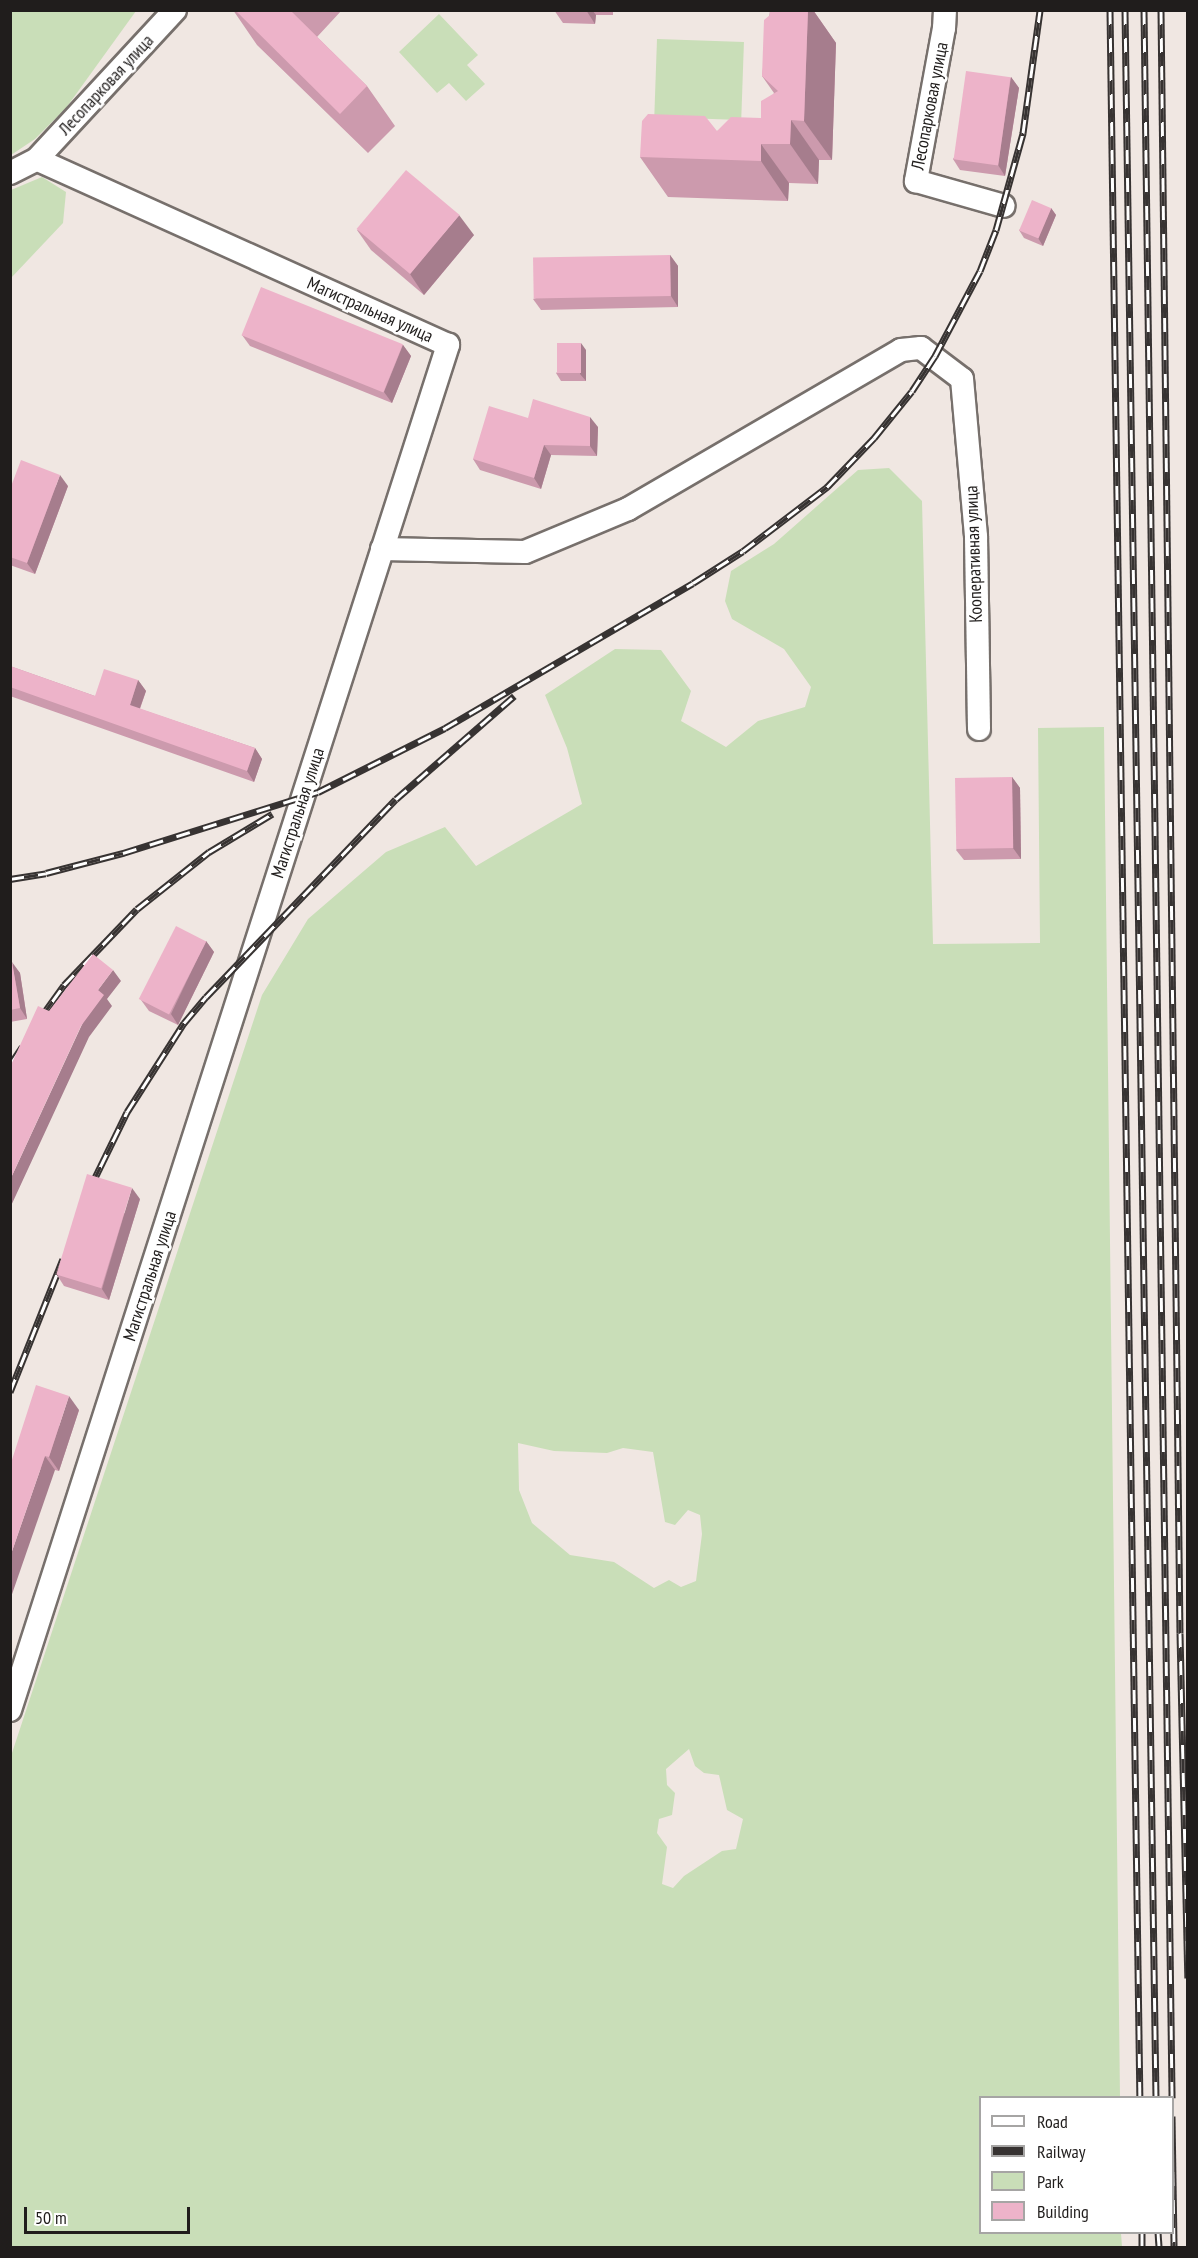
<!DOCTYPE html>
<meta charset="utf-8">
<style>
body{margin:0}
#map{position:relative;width:1198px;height:2258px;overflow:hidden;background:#f0e7e2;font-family:"PT Sans Narrow",sans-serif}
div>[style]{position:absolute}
.green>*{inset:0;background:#c9deb8;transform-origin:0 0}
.roads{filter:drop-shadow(2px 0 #77706c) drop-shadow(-2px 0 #77706c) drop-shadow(0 2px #77706c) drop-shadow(0 -2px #77706c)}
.minor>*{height:22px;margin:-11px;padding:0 11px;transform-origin:11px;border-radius:11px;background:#fff}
.rail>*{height:7px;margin-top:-3.5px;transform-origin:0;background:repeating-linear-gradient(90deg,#fff 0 14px,#373332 0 28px);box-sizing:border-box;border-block:2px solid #373332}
.wall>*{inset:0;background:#cc9aad}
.shaded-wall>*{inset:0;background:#a67d8d}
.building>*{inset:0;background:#edb3c9;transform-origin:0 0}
span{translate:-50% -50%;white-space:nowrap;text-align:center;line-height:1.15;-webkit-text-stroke:5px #fff;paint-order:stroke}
.street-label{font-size:18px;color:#201d1c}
.frame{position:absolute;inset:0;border:12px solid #201d1c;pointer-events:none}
.legend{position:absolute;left:979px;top:2096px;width:195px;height:138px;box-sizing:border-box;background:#fff;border:2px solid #a6a5a4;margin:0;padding:8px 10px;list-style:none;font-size:18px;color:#201d1c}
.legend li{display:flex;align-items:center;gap:12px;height:30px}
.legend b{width:30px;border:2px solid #a6a5a4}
.scale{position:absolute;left:24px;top:2207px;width:166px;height:27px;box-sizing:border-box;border:3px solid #201d1c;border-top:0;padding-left:8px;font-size:18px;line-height:21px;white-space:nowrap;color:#201d1c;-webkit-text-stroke:4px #fff;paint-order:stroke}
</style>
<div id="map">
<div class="green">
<div style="clip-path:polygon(11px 10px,136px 11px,66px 108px,35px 139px,11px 155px)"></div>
<div style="clip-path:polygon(439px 14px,478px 55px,467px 65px,485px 84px,466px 101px,449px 83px,437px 93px,399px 52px)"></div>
<div style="left:657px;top:39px;width:87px;height:78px;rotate:2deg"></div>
<div style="clip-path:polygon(42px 177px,66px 192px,63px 223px,11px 278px,11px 190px)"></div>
<div style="clip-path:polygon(evenodd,889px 468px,922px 501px,933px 944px,1040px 943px,1038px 728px,1104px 727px,1120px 2097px,980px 2098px,980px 2232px,1121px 2233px,1122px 2247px,11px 2247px,11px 1756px,262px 995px,308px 919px,386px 852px,445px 827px,476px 866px,582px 804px,567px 748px,545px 695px,615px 649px,661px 650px,691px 691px,681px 721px,726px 747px,758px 721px,805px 707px,811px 687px,784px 649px,732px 619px,725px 601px,731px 571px,774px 544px,858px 470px,889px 468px,518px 1443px,554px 1451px,607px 1453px,623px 1448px,653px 1452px,665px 1522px,675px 1525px,688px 1510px,700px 1515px,702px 1534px,696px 1581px,681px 1587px,669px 1580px,654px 1588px,614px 1562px,570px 1555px,532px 1523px,519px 1490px,518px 1443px,889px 468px,689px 1749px,695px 1766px,704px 1773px,719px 1775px,727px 1810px,743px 1819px,736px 1849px,722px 1851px,684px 1876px,673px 1888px,662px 1884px,667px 1847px,657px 1833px,659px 1819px,672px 1815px,675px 1793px,667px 1785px,666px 1769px,689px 1749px)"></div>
</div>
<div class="roads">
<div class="minor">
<div style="left:945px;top:10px;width:18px;rotate:93deg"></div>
<div style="left:944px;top:28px;width:156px;rotate:100.4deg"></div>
<div style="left:916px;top:181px;width:91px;rotate:15.9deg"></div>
<div style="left:10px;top:173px;width:30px;rotate:-27deg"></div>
<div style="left:37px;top:159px;width:203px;rotate:-47.2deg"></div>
<div style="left:382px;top:549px;width:143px;rotate:1.2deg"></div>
<div style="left:525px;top:552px;width:112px;rotate:-22.7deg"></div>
<div style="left:628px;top:509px;width:316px;rotate:-30.2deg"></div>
<div style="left:901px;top:350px;width:20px;rotate:-6deg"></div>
<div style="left:921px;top:348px;width:51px;rotate:37.1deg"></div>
<div style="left:962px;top:379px;width:159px;rotate:84.9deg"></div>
<div style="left:976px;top:537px;width:192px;rotate:89.1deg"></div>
<div style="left:10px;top:1710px;width:1434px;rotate:-72.21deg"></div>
<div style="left:448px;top:345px;width:451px;rotate:-155.7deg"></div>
</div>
</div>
<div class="rail">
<div style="left:1110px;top:10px;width:2088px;rotate:89.18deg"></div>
<div style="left:1125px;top:10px;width:2088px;rotate:89.15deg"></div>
<div style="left:1144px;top:10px;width:2088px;rotate:89.23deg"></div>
<div style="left:1161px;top:10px;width:1623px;rotate:89.33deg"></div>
<div style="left:1180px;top:1633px;width:345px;rotate:88.7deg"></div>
<div style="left:10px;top:879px;width:36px;rotate:-9deg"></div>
<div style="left:46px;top:873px;width:80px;rotate:-14.6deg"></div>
<div style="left:123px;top:853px;width:204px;rotate:-17.4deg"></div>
<div style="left:318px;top:792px;width:142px;rotate:-26.7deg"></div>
<div style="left:445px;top:728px;width:287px;rotate:-30.3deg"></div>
<div style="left:693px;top:583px;width:59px;rotate:-32.6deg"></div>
<div style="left:743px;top:551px;width:106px;rotate:-37.3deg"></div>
<div style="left:827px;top:487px;width:68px;rotate:-46.2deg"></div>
<div style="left:874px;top:438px;width:60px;rotate:-51deg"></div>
<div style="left:912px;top:391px;width:42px;rotate:-56.7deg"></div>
<div style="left:935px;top:356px;width:96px;rotate:-62.1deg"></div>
<div style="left:980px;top:271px;width:44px;rotate:-68.7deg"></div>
<div style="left:996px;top:230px;width:101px;rotate:-74.4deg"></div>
<div style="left:1023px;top:133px;width:124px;rotate:-82.1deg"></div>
<div style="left:36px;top:1024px;width:48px;rotate:-54.3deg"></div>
<div style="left:64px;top:985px;width:105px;rotate:-46.2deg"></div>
<div style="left:137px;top:909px;width:92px;rotate:-38.4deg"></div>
<div style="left:209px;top:852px;width:74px;rotate:-31.1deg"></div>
<div style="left:10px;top:1065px;width:22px;rotate:-56deg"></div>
<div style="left:88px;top:1192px;width:89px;rotate:-64deg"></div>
<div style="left:127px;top:1112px;width:106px;rotate:-57.4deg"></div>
<div style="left:184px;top:1023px;width:34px;rotate:-50deg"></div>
<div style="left:206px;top:997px;width:274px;rotate:-46.2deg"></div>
<div style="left:396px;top:799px;width:157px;rotate:-41.1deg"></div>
<div style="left:10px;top:1392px;width:143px;rotate:-68.3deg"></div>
<div style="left:1172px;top:2116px;width:132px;rotate:89.1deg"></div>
<div style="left:1142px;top:2232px;width:16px;rotate:90deg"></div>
<div style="left:1158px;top:2232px;width:16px;rotate:86deg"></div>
</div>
<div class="wall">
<div style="clip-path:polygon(233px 10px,342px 10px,317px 37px,367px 86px,395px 126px,368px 153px,257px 45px)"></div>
<div style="clip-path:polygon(554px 10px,613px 10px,613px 15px,596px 15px,595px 24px,563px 23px)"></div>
<div style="clip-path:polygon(770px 10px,813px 10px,836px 43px,832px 160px,819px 160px,818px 184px,789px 183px,788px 201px,668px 197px,640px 157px,717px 131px,761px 118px,774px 93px,762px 76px)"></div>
<div style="clip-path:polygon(1011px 77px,1019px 88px,1005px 176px,960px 170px,953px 159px)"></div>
<div style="clip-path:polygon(1051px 208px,1056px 215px,1043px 246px,1024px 238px,1019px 230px)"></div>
<div style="clip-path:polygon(357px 230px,474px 235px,424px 295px,371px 250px)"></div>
<div style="clip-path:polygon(670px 255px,678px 266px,678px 307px,541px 310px,533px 299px)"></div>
<div style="clip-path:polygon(242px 335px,403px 345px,411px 356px,392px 403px,250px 346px)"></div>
<div style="clip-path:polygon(586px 350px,586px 381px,561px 381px,556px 373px)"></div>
<div style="clip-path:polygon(528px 418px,598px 427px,597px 456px,551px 455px,541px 489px,480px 470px,473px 459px)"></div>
<div style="clip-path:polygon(68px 486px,35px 574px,10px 565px,10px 489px)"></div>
<div style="clip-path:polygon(10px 666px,95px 696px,138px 680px,146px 691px,140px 709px,255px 748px,262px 759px,254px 782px,10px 696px)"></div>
<div style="clip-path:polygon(1012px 777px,1020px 788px,1021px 859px,964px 860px,956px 850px)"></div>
<div style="clip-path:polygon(206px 941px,214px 952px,178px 1025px,149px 1011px,141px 1000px)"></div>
<div style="clip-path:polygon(10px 962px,20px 973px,27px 1019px,10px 1022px)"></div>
<div style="clip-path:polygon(140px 1199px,109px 1300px,64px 1286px,57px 1275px)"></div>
<div style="clip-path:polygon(79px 1410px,59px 1471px,55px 1470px,10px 1466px)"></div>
</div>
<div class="shaded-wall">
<div style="clip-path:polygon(586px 10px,592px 10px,596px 15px,595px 24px)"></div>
<div style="clip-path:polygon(808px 10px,813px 10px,836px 43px,832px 160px,804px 121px)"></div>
<div style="clip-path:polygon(1011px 77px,1019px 88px,1005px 176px,998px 165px)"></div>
<div style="clip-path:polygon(791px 120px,819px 160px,818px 184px,790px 144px)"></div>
<div style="clip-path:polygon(761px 144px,789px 183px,788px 201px,761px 161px)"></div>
<div style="clip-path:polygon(1051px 208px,1056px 215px,1043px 246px,1038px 238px)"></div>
<div style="clip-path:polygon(459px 215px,474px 235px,424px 295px,410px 274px)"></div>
<div style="clip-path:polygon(670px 255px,678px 266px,678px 307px,671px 296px)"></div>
<div style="clip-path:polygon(581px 343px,586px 350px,586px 381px,580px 374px)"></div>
<div style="clip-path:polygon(403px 345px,411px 356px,392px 403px,384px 392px)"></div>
<div style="clip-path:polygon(590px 417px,598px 427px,597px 456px,590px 446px)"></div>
<div style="clip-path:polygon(544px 445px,551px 455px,541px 489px,534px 478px)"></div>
<div style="clip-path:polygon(60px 475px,68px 486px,35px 574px,27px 563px)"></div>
<div style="clip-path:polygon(138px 680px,146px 691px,137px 716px,130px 705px)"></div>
<div style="clip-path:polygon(255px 748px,262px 759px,254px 782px,247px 771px)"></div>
<div style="clip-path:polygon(1012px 777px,1020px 788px,1021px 859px,1013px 848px)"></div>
<div style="clip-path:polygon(206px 941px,214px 952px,178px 1025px,171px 1014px)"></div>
<div style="clip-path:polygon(12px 962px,20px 973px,27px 1019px,20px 1008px)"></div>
<div style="clip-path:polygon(113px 970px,121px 981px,107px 999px,112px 1006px,89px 1037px,10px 1208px,10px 1180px,98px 990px)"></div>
<div style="clip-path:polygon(132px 1188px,140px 1199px,109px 1300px,102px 1289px)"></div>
<div style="clip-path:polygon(69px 1396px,79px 1410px,59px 1471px,49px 1457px)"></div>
<div style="clip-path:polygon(45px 1456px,55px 1470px,10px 1600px,10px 1557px)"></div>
</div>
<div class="building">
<div style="clip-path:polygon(235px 10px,290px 10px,367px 86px,340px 114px)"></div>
<div style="clip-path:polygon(770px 10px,808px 10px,804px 121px,791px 120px,790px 144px,761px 144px,761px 161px,640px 157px,642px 121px,648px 114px,705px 116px,717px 131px,731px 117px,761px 118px,761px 101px,778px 91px,762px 76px,764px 20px,770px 15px)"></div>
<div style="left:966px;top:71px;width:45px;height:89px;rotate:8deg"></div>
<div style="left:406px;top:170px;width:70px;height:77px;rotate:40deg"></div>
<div style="left:1032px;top:200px;width:21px;height:33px;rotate:23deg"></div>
<div style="left:670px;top:255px;width:41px;height:137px;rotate:89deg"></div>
<div style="left:261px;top:287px;width:153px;height:52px;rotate:22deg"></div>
<div style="left:557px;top:343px;width:24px;height:30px"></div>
<div style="clip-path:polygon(533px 399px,590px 417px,590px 446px,544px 445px,534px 478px,473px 459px,489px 406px,528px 418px)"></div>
<div style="clip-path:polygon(21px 460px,60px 475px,27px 563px,10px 557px,10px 489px)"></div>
<div style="clip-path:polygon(10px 666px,95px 696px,104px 669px,138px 680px,130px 705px,255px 748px,247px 771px,10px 687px)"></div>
<div style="left:1012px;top:777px;width:71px;height:57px;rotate:89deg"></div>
<div style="left:176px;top:926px;width:34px;height:82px;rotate:27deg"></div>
<div style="clip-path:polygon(93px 954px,113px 970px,98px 990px,104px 995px,81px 1026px,10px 1180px,10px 1067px,38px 1006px,49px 1011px)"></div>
<div style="clip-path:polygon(10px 962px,12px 962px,20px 1008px,10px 1010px)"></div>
<div style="left:87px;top:1174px;width:47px;height:105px;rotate:17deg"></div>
<div style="clip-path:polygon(36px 1385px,69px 1396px,49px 1457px,45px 1456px,10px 1557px,10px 1466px)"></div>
</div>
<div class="street-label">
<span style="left:106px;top:85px;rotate:-47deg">Лесопарковая улица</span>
<span style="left:930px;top:106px;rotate:-79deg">Лесопарковая улица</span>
<span style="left:370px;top:310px;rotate:24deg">Магистральная улица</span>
<span style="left:974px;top:554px;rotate:-92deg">Кооперативная улица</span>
<span style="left:298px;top:813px;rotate:-72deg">Магистральная улица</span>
<span style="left:150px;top:1276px;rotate:-72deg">Магистральная улица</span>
</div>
<div class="frame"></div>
<ul class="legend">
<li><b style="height:8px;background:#fff"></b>Road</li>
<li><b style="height:8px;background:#373332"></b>Railway</li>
<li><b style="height:16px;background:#c9deb8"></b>Park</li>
<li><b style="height:16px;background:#edb3c9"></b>Building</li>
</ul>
<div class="scale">50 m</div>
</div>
